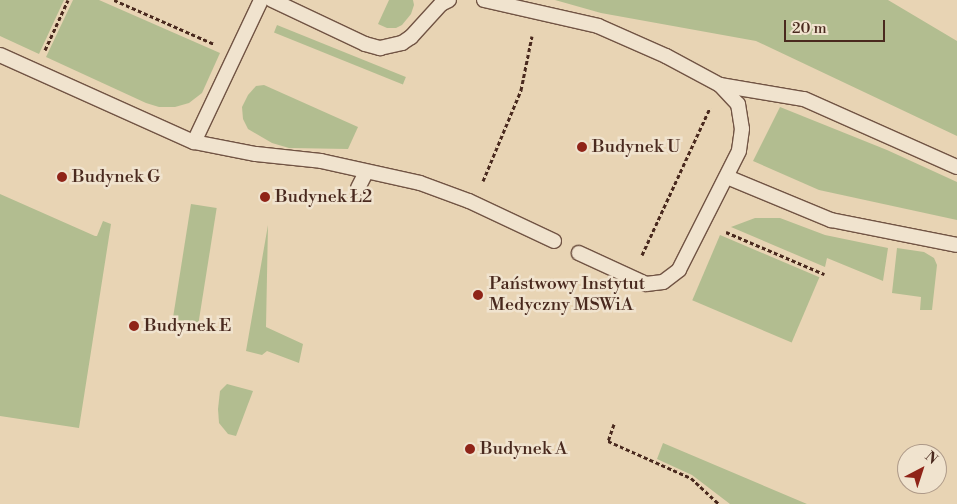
<!DOCTYPE html>
<meta charset="utf-8">
<style>
body{margin:0}
#map{position:relative;width:957px;height:504px;overflow:hidden;background:#e8d4b4;font-family:"Libre Bodoni",serif}
div>[style]{position:absolute}
.green>*{inset:0;background:#b2bd90;transform-origin:0 0}
.path>*{height:3px;margin-top:-1.5px;transform-origin:0;background:repeating-linear-gradient(90deg,#49291e 0 4px,transparent 0 6.5px)}
.roads{filter:drop-shadow(1px 0 #715444) drop-shadow(-1px 0 #715444) drop-shadow(0 1px #715444) drop-shadow(0 -1px #715444)}
.service>*{height:14px;margin:-7px;padding:0 7px;transform-origin:7px;border-radius:7px;background:#f0e3ce}
.dots>*{width:14px;height:14px;translate:-50% -50%;box-sizing:border-box;border:2px solid #f0e3ce;border-radius:50%}
span{translate:-50% -50%;white-space:nowrap;text-align:center;line-height:1.15;-webkit-text-stroke:5px #f0e3ce;paint-order:stroke}
.poi-label{font-size:18px;color:#49291e}
.left{translate:0 -50%;text-align:left}
.north{position:absolute;left:897px;top:444px;width:50px;height:50px;box-sizing:border-box;background:#f0e3ce;border:1px solid #ad9988;border-radius:50%;rotate:40deg;font-size:14px;font-weight:700;line-height:20px;text-align:center;color:#49291e}
.north::after{content:'';display:block;margin:auto;width:18px;height:22px;background:#8f2418;clip-path:polygon(50% 0,100% 100%,50% 72%,0 100%)}
.scale{position:absolute;left:784px;top:20px;width:101px;height:22px;box-sizing:border-box;border:2px solid #49291e;border-top:0;padding-left:6px;font-size:15px;line-height:18px;white-space:nowrap;color:#49291e;-webkit-text-stroke:4px #f0e3ce;paint-order:stroke}
</style>
<div id="map">
<div class="green">
<div style="clip-path:polygon(0 0,64px 0,39px 54px,0 36px)"></div>
<div style="clip-path:polygon(73px 0,99px 0,220px 53px,202px 93px,189px 103px,175px 107px,159px 107px,146px 103px,46px 57px)"></div>
<div style="clip-path:polygon(389px 0,413px 0,414px 5px,411px 14px,402px 25px,396px 28px,387px 28px,378px 24px)"></div>
<div style="clip-path:polygon(555px 0,888px 0,957px 41px,957px 136px,756px 41px,601px 13px)"></div>
<div style="left:277px;top:25px;width:139px;height:8px;rotate:22deg"></div>
<div style="clip-path:polygon(264px 85px,358px 127px,348px 149px,289px 148px,272px 143px,248px 129px,243px 119px,242px 107px,248px 95px,256px 86px)"></div>
<div style="clip-path:polygon(780px 107px,887px 150px,957px 182px,957px 220px,819px 190px,753px 161px)"></div>
<div style="clip-path:polygon(0 194px,95px 236px,97px 236px,103px 221px,111px 224px,79px 428px,0 416px)"></div>
<div style="left:191px;top:204px;width:26px;height:127px;rotate:9deg"></div>
<div style="clip-path:polygon(755px 218px,780px 218px,825px 235px,888px 248px,883px 281px,827px 258px,825px 267px,731px 227px)"></div>
<div style="clip-path:polygon(268px 225px,266px 327px,303px 344px,299px 363px,267px 351px,262px 355px,246px 351px)"></div>
<div style="left:720px;top:235px;width:108px;height:71px;rotate:23deg"></div>
<div style="clip-path:polygon(897px 248px,924px 252px,934px 258px,937px 265px,932px 310px,920px 310px,921px 297px,892px 293px)"></div>
<div style="clip-path:polygon(227px 384px,253px 391px,236px 436px,228px 434px,219px 423px,218px 409px,220px 391px)"></div>
<div style="clip-path:polygon(663px 443px,807px 504px,730px 504px,692px 475px,657px 459px)"></div>
</div>
<div class="path">
<div style="left:114px;top:0;width:109px;rotate:23.7deg"></div>
<div style="left:45px;top:50px;width:55px;rotate:-65.3deg"></div>
<div style="left:483px;top:181px;width:99px;rotate:-67.3deg"></div>
<div style="left:521px;top:90px;width:55px;rotate:-78.5deg"></div>
<div style="left:726px;top:232px;width:107px;rotate:23.2deg"></div>
<div style="left:642px;top:255px;width:162px;rotate:-65.2deg"></div>
<div style="left:614px;top:424px;width:18px;rotate:109deg"></div>
<div style="left:608px;top:441px;width:91px;rotate:24deg"></div>
<div style="left:691px;top:478px;width:38px;rotate:43deg"></div>
</div>
<div class="roads">
<div class="service">
<div style="left:272px;top:0;width:103px;rotate:25.3deg"></div>
<div style="left:365px;top:44px;width:16px;rotate:15deg"></div>
<div style="left:380px;top:48px;width:23px;rotate:-13deg"></div>
<div style="left:402px;top:43px;width:11px;rotate:-34deg"></div>
<div style="left:411px;top:37px;width:45px;rotate:-47.7deg"></div>
<div style="left:441px;top:4px;width:9px;rotate:-27deg"></div>
<div style="left:484px;top:0;width:117px;rotate:12.8deg"></div>
<div style="left:598px;top:26px;width:74px;rotate:23.8deg"></div>
<div style="left:666px;top:56px;width:61px;rotate:28.2deg"></div>
<div style="left:720px;top:85px;width:26px;rotate:47deg"></div>
<div style="left:738px;top:104px;width:25px;rotate:81deg"></div>
<div style="left:742px;top:129px;width:22px;rotate:98deg"></div>
<div style="left:739px;top:151px;width:133px;rotate:116.8deg"></div>
<div style="left:679px;top:270px;width:20px;rotate:143deg"></div>
<div style="left:663px;top:282px;width:17px;rotate:173deg"></div>
<div style="left:646px;top:284px;width:74px;rotate:-155.2deg"></div>
<div style="left:0;top:55px;width:213px;rotate:24.2deg"></div>
<div style="left:194px;top:142px;width:63px;rotate:11deg"></div>
<div style="left:256px;top:154px;width:65px;rotate:6.1deg"></div>
<div style="left:321px;top:161px;width:101px;rotate:12.5deg"></div>
<div style="left:420px;top:183px;width:52px;rotate:20.2deg"></div>
<div style="left:469px;top:201px;width:94px;rotate:25.2deg"></div>
<div style="left:720px;top:85px;width:85px;rotate:9.5deg"></div>
<div style="left:804px;top:99px;width:167px;rotate:24deg"></div>
<div style="left:194px;top:142px;width:157px;rotate:-64.7deg"></div>
<div style="left:727px;top:177px;width:113px;rotate:22.5deg"></div>
<div style="left:831px;top:220px;width:128px;rotate:11.2deg"></div>
<div style="left:358px;top:188px;width:18px;rotate:-63deg"></div>
</div>
</div>
<div class="dots">
<div style="left:582px;top:147px;background:#8f2418"></div>
<div style="left:62px;top:177px;background:#8f2418"></div>
<div style="left:265px;top:197px;background:#8f2418"></div>
<div style="left:478px;top:295px;background:#8f2418"></div>
<div style="left:134px;top:326px;background:#8f2418"></div>
<div style="left:470px;top:449px;background:#8f2418"></div>
</div>
<div class="poi-label">
<span class="left" style="left:592px;top:147px">Budynek U</span>
<span class="left" style="left:72px;top:177px">Budynek G</span>
<span class="left" style="left:275px;top:197px">Budynek Ł2</span>
<span class="left" style="left:489px;top:295px">Państwowy Instytut<br>Medyczny MSWiA</span>
<span class="left" style="left:144px;top:326px">Budynek E</span>
<span class="left" style="left:480px;top:449px">Budynek A</span>
</div>
<div class="north">N</div>
<div class="scale">20 m</div>
</div>
